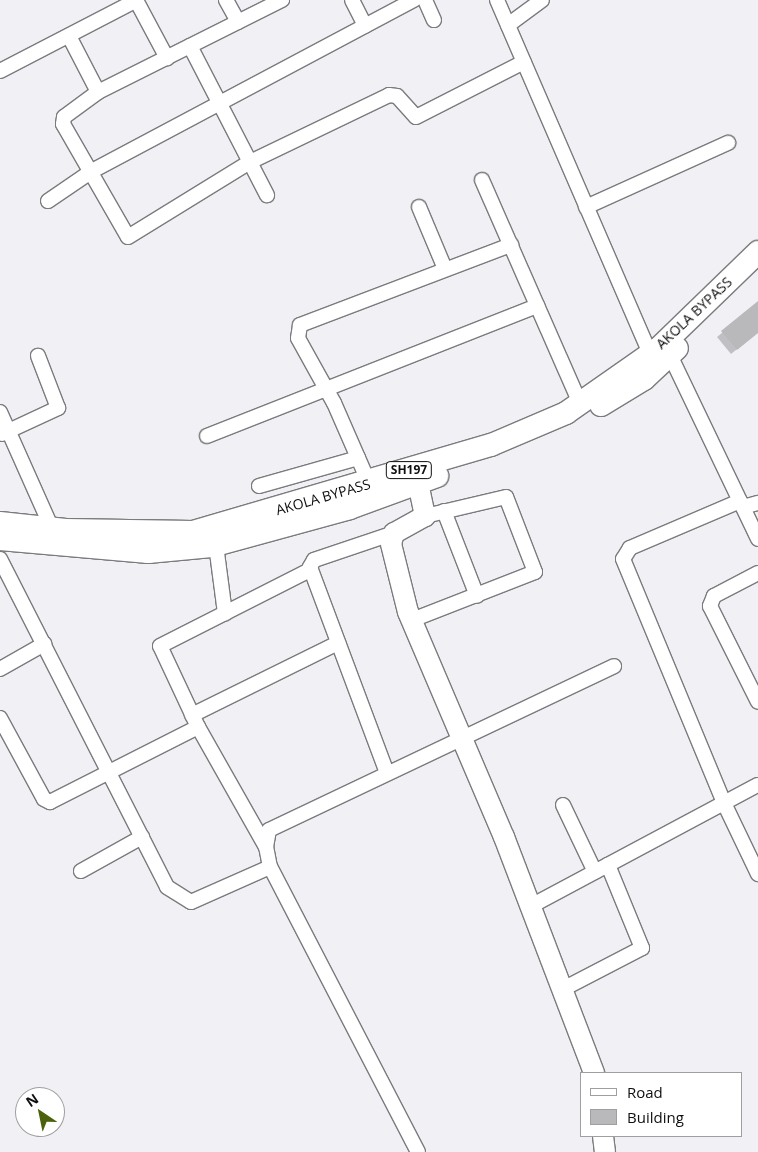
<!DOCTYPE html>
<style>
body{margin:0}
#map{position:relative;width:758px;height:1152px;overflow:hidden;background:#f1f1f5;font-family:"Open Sans",sans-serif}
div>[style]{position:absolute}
.shadow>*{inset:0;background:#0003}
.building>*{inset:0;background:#b9b9bc}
.roads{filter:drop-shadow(1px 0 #7b7b7e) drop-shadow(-1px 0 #7b7b7e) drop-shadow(0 1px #7b7b7e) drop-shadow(0 -1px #7b7b7e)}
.street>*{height:14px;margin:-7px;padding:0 7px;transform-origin:7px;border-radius:7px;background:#fff}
.secondary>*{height:20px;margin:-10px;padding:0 10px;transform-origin:10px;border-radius:10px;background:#fff}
.primary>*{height:22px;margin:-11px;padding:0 11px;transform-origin:11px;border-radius:11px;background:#fff}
span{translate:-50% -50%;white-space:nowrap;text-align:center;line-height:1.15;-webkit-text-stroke:4.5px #fff;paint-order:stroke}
.shield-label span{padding:1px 4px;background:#fff;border:1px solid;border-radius:4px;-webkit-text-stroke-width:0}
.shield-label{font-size:12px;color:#0f0f10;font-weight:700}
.street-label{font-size:14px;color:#0f0f10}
.legend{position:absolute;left:580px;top:1072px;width:162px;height:65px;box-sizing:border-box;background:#fff;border:1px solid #9f9f9f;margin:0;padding:6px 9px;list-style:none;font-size:15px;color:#0f0f10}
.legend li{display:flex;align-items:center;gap:10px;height:25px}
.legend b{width:25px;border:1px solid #9f9f9f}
.north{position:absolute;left:15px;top:1087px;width:50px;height:50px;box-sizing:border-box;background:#fff;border:1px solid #9f9f9f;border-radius:50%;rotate:326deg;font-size:14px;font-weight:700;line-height:20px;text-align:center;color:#0f0f10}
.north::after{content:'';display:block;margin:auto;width:18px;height:22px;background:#4c610b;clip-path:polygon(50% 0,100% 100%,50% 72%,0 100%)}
</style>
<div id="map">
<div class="shadow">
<div style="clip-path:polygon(758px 303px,758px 332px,731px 354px,717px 337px)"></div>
</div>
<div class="building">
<div style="clip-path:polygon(758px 301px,758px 333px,737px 350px,721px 331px)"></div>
</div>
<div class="roads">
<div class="street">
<div style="left:136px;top:0;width:66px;rotate:61.9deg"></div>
<div style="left:226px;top:0;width:25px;rotate:61deg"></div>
<div style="left:352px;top:0;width:29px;rotate:63deg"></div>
<div style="left:425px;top:0;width:22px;rotate:66deg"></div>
<div style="left:497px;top:0;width:386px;rotate:66.6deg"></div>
<div style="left:508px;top:25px;width:42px;rotate:-36.3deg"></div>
<div style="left:69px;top:36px;width:63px;rotate:62.6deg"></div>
<div style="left:98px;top:92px;width:42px;rotate:143.7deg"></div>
<div style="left:64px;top:117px;width:7px;rotate:98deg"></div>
<div style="left:63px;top:124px;width:130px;rotate:60.1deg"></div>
<div style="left:128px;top:237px;width:143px;rotate:-31.6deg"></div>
<div style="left:250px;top:162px;width:154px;rotate:-25.7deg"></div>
<div style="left:389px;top:95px;width:8px;rotate:7deg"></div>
<div style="left:397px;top:96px;width:28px;rotate:48deg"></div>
<div style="left:416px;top:117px;width:121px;rotate:-27deg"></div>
<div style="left:190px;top:46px;width:168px;rotate:62.7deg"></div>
<div style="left:0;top:71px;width:154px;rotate:-27.4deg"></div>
<div style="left:98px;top:92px;width:206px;rotate:-26.6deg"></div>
<div style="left:482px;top:180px;width:244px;rotate:66.3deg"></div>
<div style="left:48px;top:201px;width:53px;rotate:-34.3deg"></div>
<div style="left:92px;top:171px;width:365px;rotate:-28deg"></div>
<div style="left:419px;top:207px;width:67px;rotate:67.2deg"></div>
<div style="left:586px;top:207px;width:156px;rotate:-24.3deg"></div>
<div style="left:670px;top:355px;width:204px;rotate:64.4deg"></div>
<div style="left:0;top:412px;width:128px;rotate:66deg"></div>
<div style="left:2px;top:434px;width:62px;rotate:-24.9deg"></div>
<div style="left:58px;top:408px;width:56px;rotate:-111deg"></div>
<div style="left:207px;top:436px;width:355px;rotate:-21.5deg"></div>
<div style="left:369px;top:483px;width:87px;rotate:-113.6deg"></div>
<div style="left:334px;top:403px;width:74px;rotate:-119deg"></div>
<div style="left:298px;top:338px;width:13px;rotate:-81deg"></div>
<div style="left:300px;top:325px;width:226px;rotate:-20.8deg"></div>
<div style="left:259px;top:486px;width:103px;rotate:-15.8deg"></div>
<div style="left:740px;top:501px;width:120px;rotate:156.9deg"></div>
<div style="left:630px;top:548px;width:13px;rotate:122deg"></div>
<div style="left:623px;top:559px;width:264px;rotate:67.5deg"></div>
<div style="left:724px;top:803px;width:79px;rotate:64.4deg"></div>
<div style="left:743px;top:507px;width:16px;rotate:-15deg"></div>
<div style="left:444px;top:511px;width:91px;rotate:68.8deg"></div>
<div style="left:216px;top:545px;width:69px;rotate:82.5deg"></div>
<div style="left:0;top:559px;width:368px;rotate:63deg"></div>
<div style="left:167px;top:887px;width:28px;rotate:32deg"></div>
<div style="left:191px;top:902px;width:86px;rotate:-23.9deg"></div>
<div style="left:758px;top:573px;width:50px;rotate:152.4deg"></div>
<div style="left:714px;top:596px;width:11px;rotate:112deg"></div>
<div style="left:710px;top:606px;width:107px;rotate:63.4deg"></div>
<div style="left:412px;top:620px;width:132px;rotate:-21.3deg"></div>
<div style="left:535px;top:572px;width:80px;rotate:-111.1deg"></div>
<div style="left:506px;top:497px;width:83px;rotate:166.8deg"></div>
<div style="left:0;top:669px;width:51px;rotate:-29.6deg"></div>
<div style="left:192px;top:715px;width:163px;rotate:-26.3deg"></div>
<div style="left:0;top:718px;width:92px;rotate:61.5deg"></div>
<div style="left:44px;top:799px;width:7px;rotate:27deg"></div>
<div style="left:50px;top:802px;width:166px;rotate:-26.9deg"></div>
<div style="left:387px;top:773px;width:220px;rotate:-110.5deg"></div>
<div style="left:310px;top:567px;width:8px;rotate:-60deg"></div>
<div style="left:314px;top:560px;width:84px;rotate:-18.6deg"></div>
<div style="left:563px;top:805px;width:74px;rotate:64.5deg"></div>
<div style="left:266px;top:847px;width:138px;rotate:-119.5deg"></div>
<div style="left:198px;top:727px;width:89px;rotate:-115.1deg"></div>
<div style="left:160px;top:646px;width:168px;rotate:-26.9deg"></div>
<div style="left:81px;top:871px;width:70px;rotate:-29.1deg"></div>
<div style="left:531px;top:906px;width:257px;rotate:-28.1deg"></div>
<div style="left:563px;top:989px;width:89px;rotate:-27.4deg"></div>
<div style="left:642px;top:948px;width:90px;rotate:-112.3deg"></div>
<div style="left:418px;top:1152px;width:321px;rotate:-117.4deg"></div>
<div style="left:270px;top:867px;width:20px;rotate:-101deg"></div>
<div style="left:266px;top:847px;width:17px;rotate:-80deg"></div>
<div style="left:269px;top:830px;width:382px;rotate:-25.4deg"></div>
</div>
<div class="secondary">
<div style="left:418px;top:483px;width:34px;rotate:78deg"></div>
<div style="left:425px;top:516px;width:35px;rotate:151deg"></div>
<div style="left:394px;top:533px;width:11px;rotate:105deg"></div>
<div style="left:391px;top:544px;width:70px;rotate:76deg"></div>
<div style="left:408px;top:612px;width:245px;rotate:66.9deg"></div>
<div style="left:504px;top:837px;width:253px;rotate:69.1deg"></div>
<div style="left:603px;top:1136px;width:16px;rotate:83deg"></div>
</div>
<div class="primary">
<div style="left:601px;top:405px;width:50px;rotate:-31.2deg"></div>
<div style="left:644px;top:379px;width:45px;rotate:-43.2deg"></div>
<div style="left:0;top:523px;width:66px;rotate:6.1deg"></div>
<div style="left:66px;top:530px;width:127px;rotate:0.9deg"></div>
<div style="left:193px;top:532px;width:310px;rotate:-16.3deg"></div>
<div style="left:491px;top:445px;width:82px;rotate:-23.1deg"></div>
<div style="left:566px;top:413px;width:113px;rotate:-35deg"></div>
<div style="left:659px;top:348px;width:138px;rotate:-44.1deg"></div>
<div style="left:0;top:539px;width:149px;rotate:5deg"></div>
<div style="left:148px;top:552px;width:64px;rotate:-5.4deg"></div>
<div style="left:212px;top:546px;width:143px;rotate:-15.4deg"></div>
<div style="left:350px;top:508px;width:93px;rotate:-20.2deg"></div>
</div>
</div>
<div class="shield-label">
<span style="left:409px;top:470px">SH197</span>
</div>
<div class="street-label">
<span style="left:694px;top:313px;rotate:-43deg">AKOLA BYPASS</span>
<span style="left:323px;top:497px;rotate:-16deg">AKOLA BYPASS</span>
</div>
<ul class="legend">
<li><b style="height:6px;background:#fff"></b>Road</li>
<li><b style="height:14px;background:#b9b9bc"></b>Building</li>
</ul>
<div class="north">N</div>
</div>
